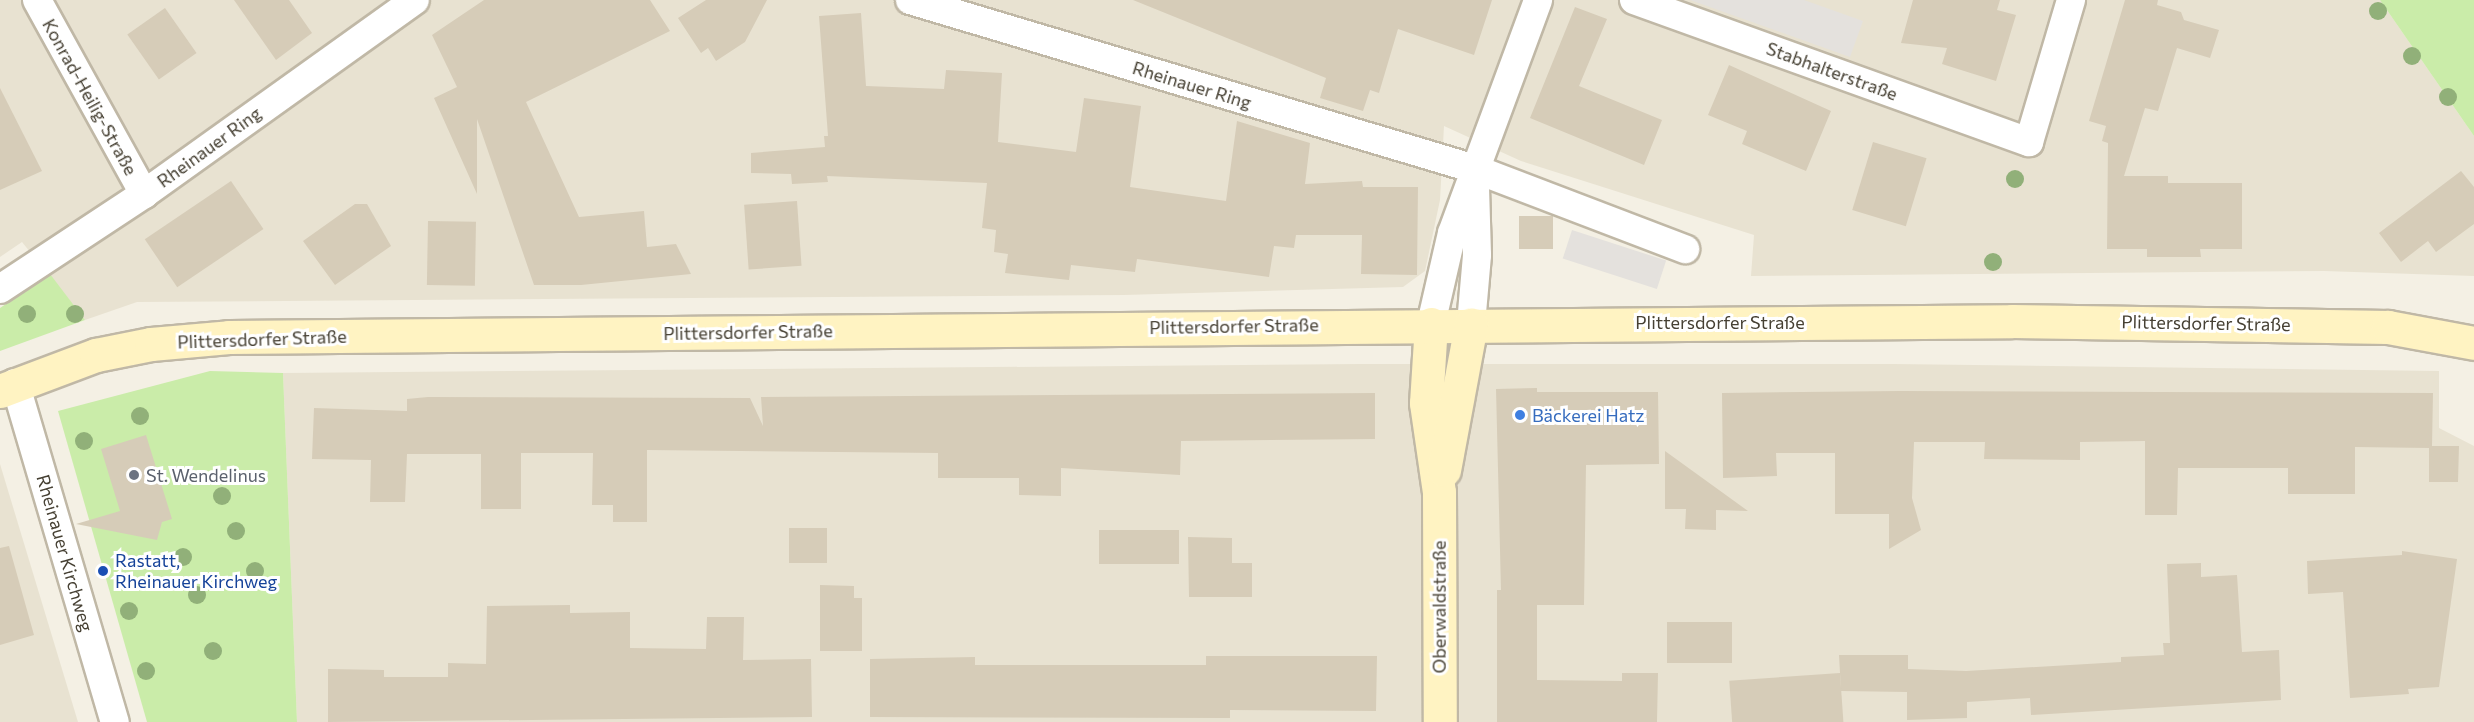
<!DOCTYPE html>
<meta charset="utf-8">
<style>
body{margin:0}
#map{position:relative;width:2474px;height:722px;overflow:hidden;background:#f4f0e4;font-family:Commissioner,sans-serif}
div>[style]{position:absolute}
.residential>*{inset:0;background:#e8e2d1}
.green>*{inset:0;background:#caeca9}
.parking>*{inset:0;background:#e4e1dd;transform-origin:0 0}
.building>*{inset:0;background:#d6ccb8;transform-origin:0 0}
.roads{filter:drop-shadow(2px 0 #c0b8a6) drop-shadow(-2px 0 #c0b8a6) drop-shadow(0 2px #c0b8a6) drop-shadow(0 -2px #c0b8a6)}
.street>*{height:28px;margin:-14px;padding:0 14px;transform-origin:14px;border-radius:14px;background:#fff}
.secondary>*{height:33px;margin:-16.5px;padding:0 16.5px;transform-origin:16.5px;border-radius:16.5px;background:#fff3c2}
.trees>*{width:18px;height:18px;margin:-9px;border-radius:50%;background:#91b079}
.dots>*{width:16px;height:16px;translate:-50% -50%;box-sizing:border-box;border:3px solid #fff;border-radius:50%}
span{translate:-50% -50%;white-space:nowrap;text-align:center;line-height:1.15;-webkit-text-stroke:6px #fff;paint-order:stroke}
.street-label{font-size:18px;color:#464033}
.shop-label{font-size:18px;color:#366cbe}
.left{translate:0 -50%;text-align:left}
.worship-label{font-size:18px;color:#5b616d}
.transit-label{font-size:18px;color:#164399}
</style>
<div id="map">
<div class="residential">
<div style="clip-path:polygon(0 0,2380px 0,2474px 136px,2474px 276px,2324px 271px,1751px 276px,1754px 235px,1521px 161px,1444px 126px,1440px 200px,1425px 271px,1403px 287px,1124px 295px,137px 302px,85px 320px,22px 242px,0 257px)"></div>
<div style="clip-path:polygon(1361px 364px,1894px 364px,2439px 371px,2439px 428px,2474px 446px,2474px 722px,297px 722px,283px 373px)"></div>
<div style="clip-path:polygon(0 464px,78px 722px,0 722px)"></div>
</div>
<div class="green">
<div style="clip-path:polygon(2380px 0,2474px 0,2474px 136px)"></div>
<div style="clip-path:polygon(50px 274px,85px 320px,0 351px,0 308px)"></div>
<div style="clip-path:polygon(210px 371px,283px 373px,297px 722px,147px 722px,58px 411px)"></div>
</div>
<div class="parking">
<div style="clip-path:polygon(1690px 0,1804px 0,1863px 21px,1850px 57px)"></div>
<div style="left:1572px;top:230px;width:99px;height:30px;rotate:18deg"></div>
</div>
<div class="building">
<div style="clip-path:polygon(234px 0,289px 0,312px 33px,276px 60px)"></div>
<div style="clip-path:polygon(484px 0,650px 0,670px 31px,526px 102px,579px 217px,644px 211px,647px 247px,676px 244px,691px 274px,581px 285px,534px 285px,477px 119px,477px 194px,434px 98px,457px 87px,432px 35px)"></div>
<div style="clip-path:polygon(706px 0,767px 0,745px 42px,716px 61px,708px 48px,701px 53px,678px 18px)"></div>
<div style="clip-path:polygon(1133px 0,1492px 0,1474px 55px,1398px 29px,1379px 93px,1370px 90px,1363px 111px,1320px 98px,1326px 78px)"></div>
<div style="clip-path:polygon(1913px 0,2000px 0,1997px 10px,2016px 15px,1996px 81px,1942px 64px,1947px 48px,1901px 43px)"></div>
<div style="clip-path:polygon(2125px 0,2158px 0,2157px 5px,2181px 12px,2184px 20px,2219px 30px,2210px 58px,2177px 48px,2158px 111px,2145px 108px,2124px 176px,2168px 176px,2168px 183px,2242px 183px,2242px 249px,2200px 249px,2201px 257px,2147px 257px,2147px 249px,2107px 249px,2108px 143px,2102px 141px,2106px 126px,2089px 121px)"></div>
<div style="clip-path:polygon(1575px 7px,1607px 19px,1579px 86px,1662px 120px,1644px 165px,1530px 118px)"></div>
<div style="left:165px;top:8px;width:55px;height:46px;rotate:55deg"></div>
<div style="clip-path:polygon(861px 13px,866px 86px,944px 89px,946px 70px,1002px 73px,998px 142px,1076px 152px,1084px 98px,1141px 106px,1130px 187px,1226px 201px,1237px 121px,1310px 143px,1305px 184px,1362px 181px,1363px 187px,1418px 187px,1417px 275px,1361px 274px,1362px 235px,1296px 235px,1294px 248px,1274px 246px,1269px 277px,1137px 259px,1135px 272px,1071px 265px,1069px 280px,1005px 273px,1008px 254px,994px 252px,996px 230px,982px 228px,987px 183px,827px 176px,828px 182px,792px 184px,791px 174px,751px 173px,751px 153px,825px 147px,824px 136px,828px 136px,819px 16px)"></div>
<div style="clip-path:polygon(1729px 65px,1831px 111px,1806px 171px,1742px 144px,1747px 131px,1708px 115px)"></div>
<div style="clip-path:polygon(0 88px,42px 171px,0 190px)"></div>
<div style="left:1873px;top:142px;width:56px;height:71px;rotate:17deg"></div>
<div style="clip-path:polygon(2461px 171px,2474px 187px,2474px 224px,2436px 252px,2428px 241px,2401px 262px,2379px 233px)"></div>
<div style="left:231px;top:181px;width:58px;height:104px;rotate:56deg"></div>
<div style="left:797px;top:201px;width:65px;height:53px;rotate:86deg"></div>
<div style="clip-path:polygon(355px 204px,367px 204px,391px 246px,335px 285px,303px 241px)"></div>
<div style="left:1519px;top:216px;width:34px;height:33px"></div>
<div style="left:428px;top:221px;width:48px;height:64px;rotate:1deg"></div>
<div style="clip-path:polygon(1537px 388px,1537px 392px,1658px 392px,1659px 464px,1586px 465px,1584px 605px,1537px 605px,1537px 680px,1622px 681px,1622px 673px,1658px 673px,1657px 722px,1497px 722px,1497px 590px,1501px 590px,1496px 389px)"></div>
<div style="clip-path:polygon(1900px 391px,2433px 393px,2432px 446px,2459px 446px,2458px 482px,2429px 482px,2429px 448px,2355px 447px,2355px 494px,2288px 494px,2288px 468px,2178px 468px,2177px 515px,2145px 515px,2145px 441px,2080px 442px,2080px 460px,1984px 459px,1985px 442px,1914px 442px,1912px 498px,1921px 530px,1889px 549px,1889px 514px,1835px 514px,1835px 453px,1776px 453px,1777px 476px,1723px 478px,1722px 393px)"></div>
<div style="clip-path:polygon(1375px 393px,1375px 439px,1181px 441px,1180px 475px,1061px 468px,1061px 496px,1019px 495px,1019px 478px,938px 478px,938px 453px,647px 450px,647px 522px,613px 522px,613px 505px,592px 505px,593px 453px,521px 453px,521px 509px,481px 509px,481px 454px,407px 454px,405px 502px,370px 502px,371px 460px,312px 459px,314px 408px,407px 411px,407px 399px,428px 397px,750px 398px,763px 426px,761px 397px)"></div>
<div style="clip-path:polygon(146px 435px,172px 519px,162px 522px,157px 540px,76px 524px,120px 511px,101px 449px)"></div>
<div style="clip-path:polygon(1665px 451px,1748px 511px,1716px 510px,1716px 530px,1685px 529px,1686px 509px,1665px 509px)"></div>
<div style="left:789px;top:528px;width:38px;height:35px"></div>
<div style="left:1099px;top:530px;width:80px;height:34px"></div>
<div style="clip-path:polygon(1188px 537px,1232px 538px,1232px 563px,1252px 563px,1252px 597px,1189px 597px)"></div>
<div style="clip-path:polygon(9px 546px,34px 635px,0 645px,0 548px)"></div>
<div style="clip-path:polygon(2402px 551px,2457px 559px,2439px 687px,2408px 689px,2409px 694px,2350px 698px,2343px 592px,2308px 594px,2307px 561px,2402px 555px)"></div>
<div style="clip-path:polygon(2201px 563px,2201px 577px,2237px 575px,2242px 652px,2279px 650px,2281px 700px,2031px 715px,2030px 698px,1967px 702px,1967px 718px,1907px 720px,1907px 692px,1841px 691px,1839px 655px,1908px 655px,1908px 669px,1966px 671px,2121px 662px,2121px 657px,2164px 655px,2163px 643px,2170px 643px,2167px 564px)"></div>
<div style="clip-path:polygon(820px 585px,854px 586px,854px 598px,862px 598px,862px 651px,820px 651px)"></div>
<div style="clip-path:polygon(570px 605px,570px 613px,630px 612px,630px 648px,706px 649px,707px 617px,744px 617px,743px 660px,811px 659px,812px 717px,328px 722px,328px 669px,384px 670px,384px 677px,448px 677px,448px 663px,486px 664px,487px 606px)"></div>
<div style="left:1667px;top:622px;width:65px;height:41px"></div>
<div style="clip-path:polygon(1206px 656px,1377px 656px,1376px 711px,1230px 710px,1230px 718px,870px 717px,870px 659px,975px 657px,975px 665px,1206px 665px)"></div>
<div style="left:1840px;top:673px;width:49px;height:111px;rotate:86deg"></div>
</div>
<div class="roads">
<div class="street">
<div style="left:37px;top:0;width:222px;rotate:61.1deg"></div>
<div style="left:910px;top:0;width:590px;rotate:16.65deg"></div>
<div style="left:1475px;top:169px;width:225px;rotate:20.9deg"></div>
<div style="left:1634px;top:0;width:420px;rotate:19.8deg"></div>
<div style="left:2029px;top:142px;width:148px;rotate:-73.5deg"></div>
<div style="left:0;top:289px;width:173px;rotate:-33.4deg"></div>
<div style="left:144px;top:194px;width:333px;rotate:-35.6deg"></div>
<div style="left:1431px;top:324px;width:93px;rotate:-77deg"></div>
<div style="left:1452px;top:233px;width:248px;rotate:-69.7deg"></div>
<div style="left:1471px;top:324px;width:69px;rotate:-85deg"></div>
<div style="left:1477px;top:255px;width:69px;rotate:-91.7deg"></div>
<div style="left:15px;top:383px;width:353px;rotate:73.6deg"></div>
</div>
<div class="secondary">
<div style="left:1431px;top:324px;width:79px;rotate:93.6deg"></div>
<div style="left:1426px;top:403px;width:90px;rotate:81.7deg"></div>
<div style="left:1439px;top:492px;width:230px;rotate:89.8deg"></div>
<div style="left:0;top:391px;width:103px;rotate:-20.6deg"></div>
<div style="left:96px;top:355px;width:56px;rotate:-11.3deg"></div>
<div style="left:151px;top:344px;width:78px;rotate:-5.1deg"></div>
<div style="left:229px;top:337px;width:1783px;rotate:-0.51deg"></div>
<div style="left:2012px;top:321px;width:376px;rotate:0.9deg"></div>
<div style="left:2388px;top:327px;width:87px;rotate:10.5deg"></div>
<div style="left:1444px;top:470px;width:148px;rotate:-79.5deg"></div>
</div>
</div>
<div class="trees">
<div style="left:2378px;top:11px"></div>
<div style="left:2412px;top:56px"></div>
<div style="left:2448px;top:97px"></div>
<div style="left:2015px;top:179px"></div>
<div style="left:1993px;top:262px"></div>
<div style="left:27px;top:314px"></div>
<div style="left:75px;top:314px"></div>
<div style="left:140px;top:416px"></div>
<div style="left:84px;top:441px"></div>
<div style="left:222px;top:496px"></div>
<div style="left:236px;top:531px"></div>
<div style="left:183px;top:557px"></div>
<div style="left:255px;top:571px"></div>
<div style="left:197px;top:595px"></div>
<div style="left:129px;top:611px"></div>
<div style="left:213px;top:651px"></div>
<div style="left:146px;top:671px"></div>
</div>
<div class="dots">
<div style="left:1520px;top:415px;background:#3f7fe0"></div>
<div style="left:134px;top:475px;background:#6b7280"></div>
<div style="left:103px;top:571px;background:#1a4fb4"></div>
</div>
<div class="street-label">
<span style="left:1832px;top:71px;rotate:20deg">Stabhalterstraße</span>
<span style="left:1192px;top:85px;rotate:17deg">Rheinauer Ring</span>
<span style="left:90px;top:97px;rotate:61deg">Konrad-Heilig-Straße</span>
<span style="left:209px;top:147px;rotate:-36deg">Rheinauer Ring</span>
<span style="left:1720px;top:322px">Plittersdorfer Straße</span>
<span style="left:2206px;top:323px;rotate:1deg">Plittersdorfer Straße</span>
<span style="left:1234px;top:326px;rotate:-1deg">Plittersdorfer Straße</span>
<span style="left:748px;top:332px;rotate:-1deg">Plittersdorfer Straße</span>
<span style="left:262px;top:339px;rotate:-2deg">Plittersdorfer Straße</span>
<span style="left:65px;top:553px;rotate:74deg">Rheinauer Kirchweg</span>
<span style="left:1439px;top:607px;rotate:-90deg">Oberwaldstraße</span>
</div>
<div class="shop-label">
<span class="left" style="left:1532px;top:415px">Bäckerei Hatz</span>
</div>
<div class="worship-label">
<span class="left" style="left:146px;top:475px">St. Wendelinus</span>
</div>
<div class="transit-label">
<span class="left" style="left:115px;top:571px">Rastatt,<br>Rheinauer Kirchweg</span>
</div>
</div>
